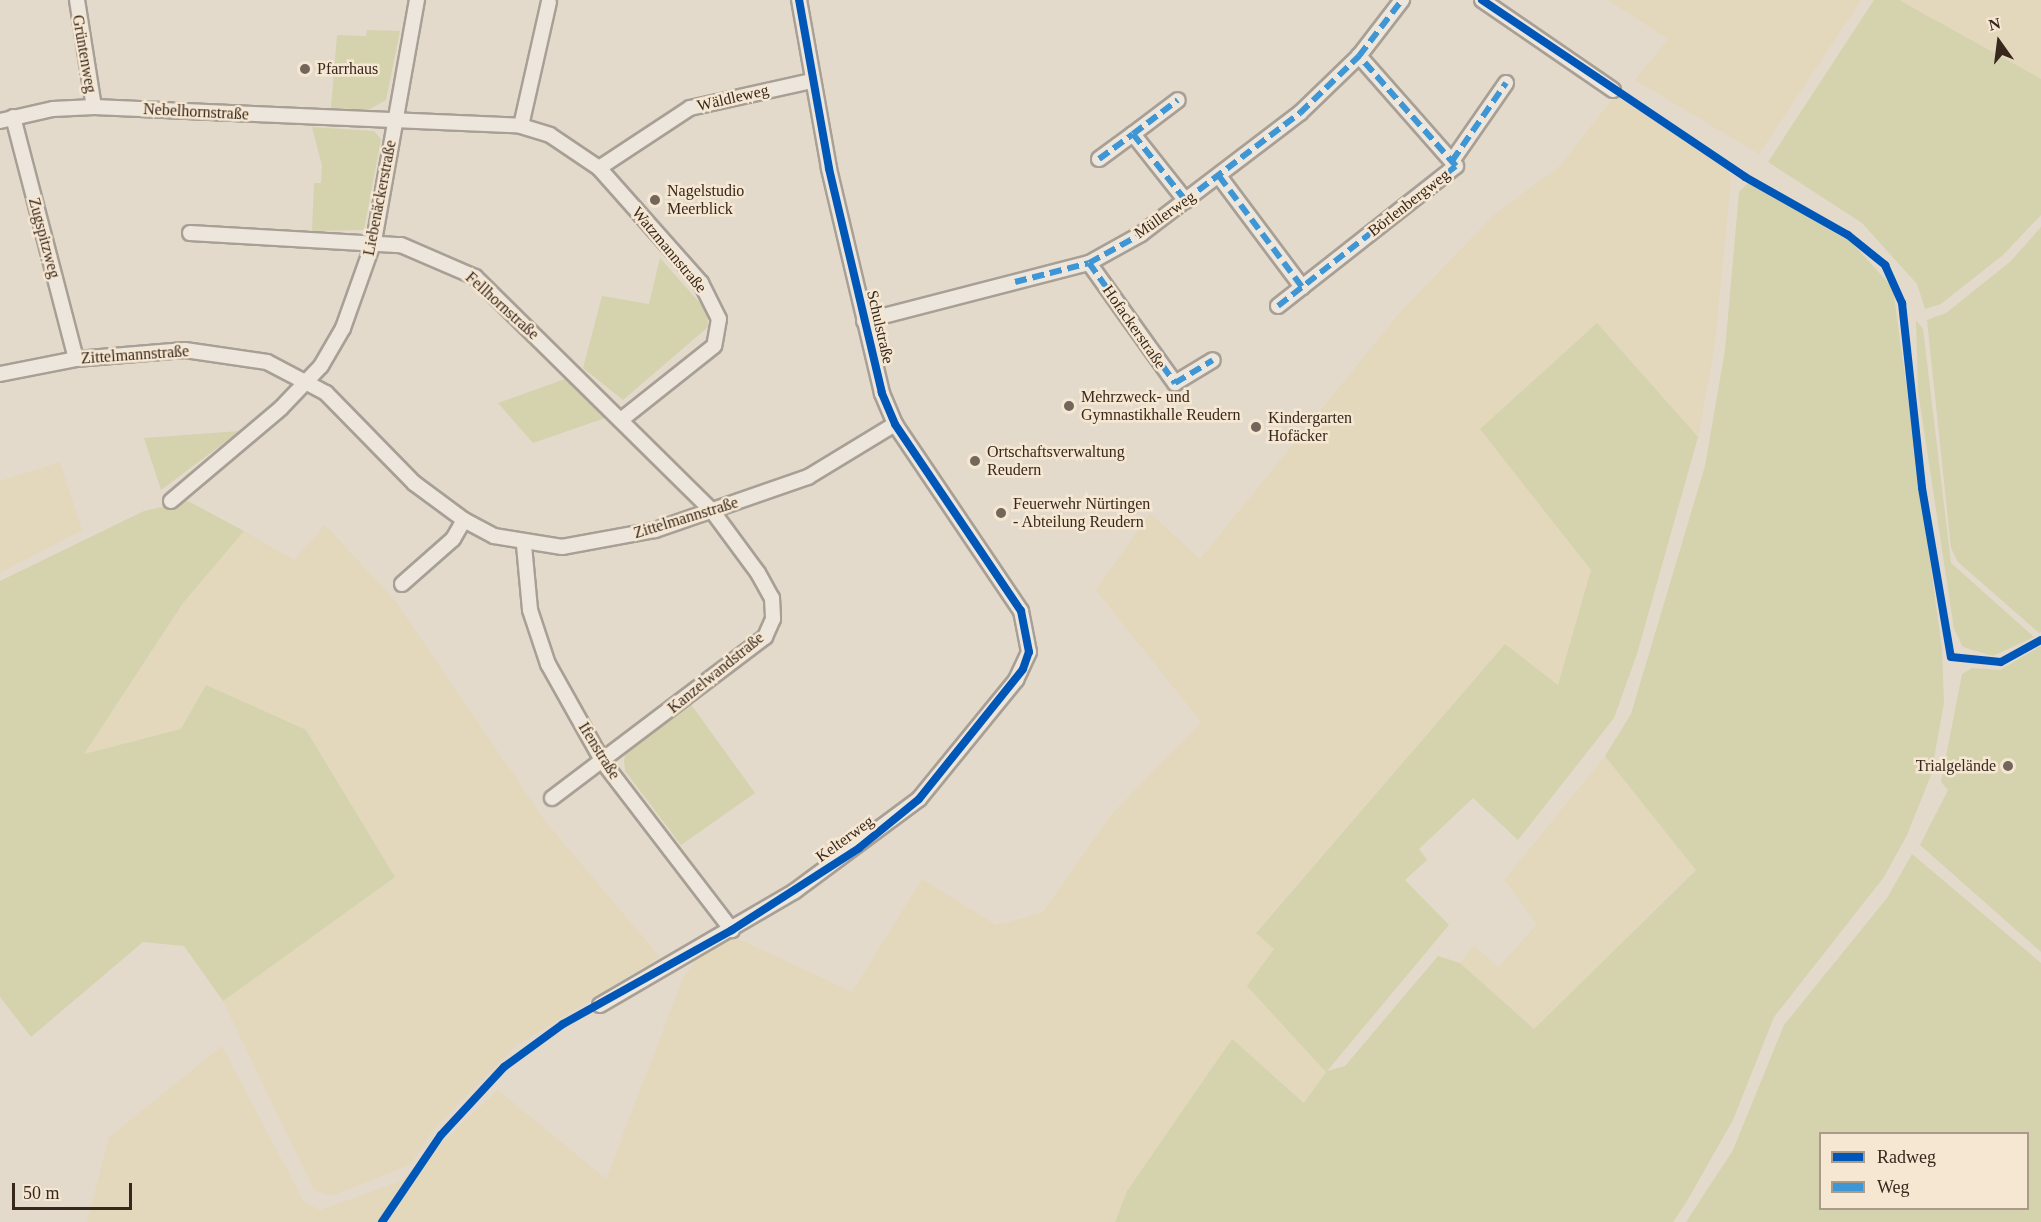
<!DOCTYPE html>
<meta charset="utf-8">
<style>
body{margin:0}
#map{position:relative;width:2041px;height:1222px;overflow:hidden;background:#e3dacc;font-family:Georgia,serif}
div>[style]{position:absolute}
.farmland>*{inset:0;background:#e3d7bc}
.green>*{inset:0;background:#d5d2ae}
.roads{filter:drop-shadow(2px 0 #a89f95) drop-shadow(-2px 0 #a89f95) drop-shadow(0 2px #a89f95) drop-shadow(0 -2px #a89f95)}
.street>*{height:14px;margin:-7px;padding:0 7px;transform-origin:7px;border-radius:7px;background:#ece6dd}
.quiet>*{height:6px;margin-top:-3px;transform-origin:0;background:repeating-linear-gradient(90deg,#3e96d5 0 12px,transparent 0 18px)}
.cycleway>*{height:8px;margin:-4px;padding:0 4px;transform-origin:4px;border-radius:4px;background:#0057b8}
.dots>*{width:16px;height:16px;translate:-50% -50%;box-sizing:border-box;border:3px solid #f5e7d1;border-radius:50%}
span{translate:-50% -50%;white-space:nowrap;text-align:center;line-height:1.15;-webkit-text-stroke:5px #f5e7d1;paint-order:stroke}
.street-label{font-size:16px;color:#37271d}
.poi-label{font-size:16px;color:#37271d}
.left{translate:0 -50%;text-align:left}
.right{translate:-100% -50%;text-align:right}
.legend{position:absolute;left:1819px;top:1132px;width:210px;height:78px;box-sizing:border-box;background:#f5e7d1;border:2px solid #a99a89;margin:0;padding:8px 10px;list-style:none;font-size:18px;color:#37271d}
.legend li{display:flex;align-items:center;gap:12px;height:30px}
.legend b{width:30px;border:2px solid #a99a89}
.north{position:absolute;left:1969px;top:12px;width:60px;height:60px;-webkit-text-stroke:4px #f5e7d1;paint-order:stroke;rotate:346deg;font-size:16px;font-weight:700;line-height:24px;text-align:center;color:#37271d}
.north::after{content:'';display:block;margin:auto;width:21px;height:27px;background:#37271d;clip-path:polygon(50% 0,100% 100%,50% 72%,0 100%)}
.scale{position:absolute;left:12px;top:1183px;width:120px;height:27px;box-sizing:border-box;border:3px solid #37271d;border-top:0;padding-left:8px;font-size:18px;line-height:21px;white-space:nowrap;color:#37271d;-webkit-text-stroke:4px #f5e7d1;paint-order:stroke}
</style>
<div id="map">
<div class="farmland">
<div style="clip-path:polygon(1608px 0,1861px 0,1759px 154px,1635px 80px,1668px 39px)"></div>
<div style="clip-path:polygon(1899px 0,2041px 0,2041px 79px)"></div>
<div style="clip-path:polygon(1615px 96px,1728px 167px,1731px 181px,1714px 351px,1698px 437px,1597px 323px,1481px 428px,1591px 570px,1558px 685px,1505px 644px,1256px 932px,1274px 949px,1248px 986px,1326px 1071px,1305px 1103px,1232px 1039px,1127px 1191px,1115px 1222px,87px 1222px,109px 1137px,222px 1046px,304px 1202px,320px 1210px,401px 1181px,498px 1090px,606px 1179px,684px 976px,697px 960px,735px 937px,852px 992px,922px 879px,996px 925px,1042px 913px,1111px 815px,1201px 722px,1096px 590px,1150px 513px,1200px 559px,1401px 311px,1495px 214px,1560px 166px)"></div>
<div style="clip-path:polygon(60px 462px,82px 530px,0 573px,0 481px)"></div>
<div style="clip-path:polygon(325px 525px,394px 599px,545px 821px,660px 957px,516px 1046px,434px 1129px,411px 1164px,331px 1196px,314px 1190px,223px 1001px,395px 877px,306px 730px,206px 686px,181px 729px,84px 754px,183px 603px,244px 531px,294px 560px)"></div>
<div style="clip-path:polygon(1605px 756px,1696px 869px,1534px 1029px,1460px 963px,1474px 946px,1499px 967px,1537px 924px,1504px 880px)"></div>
</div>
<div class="green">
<div style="clip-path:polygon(1874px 0,1899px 0,2041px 79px,2041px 215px,2003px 255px,1941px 304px,1925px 309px,1917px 284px,1862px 223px,1768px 162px)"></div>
<div style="clip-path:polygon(367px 30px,400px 31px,386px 100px,368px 110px,331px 108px,337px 35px,366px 36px)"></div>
<div style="clip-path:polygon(312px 127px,374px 131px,381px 139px,364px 230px,312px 231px,314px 183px,321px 183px,322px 166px)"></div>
<div style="clip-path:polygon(1749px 182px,1852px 243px,1893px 288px,1942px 649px,1944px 703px,1931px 775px,1907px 835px,1884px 877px,1774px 1017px,1733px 1120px,1687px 1201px,1673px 1222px,1115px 1222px,1127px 1191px,1232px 1039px,1304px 1103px,1326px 1072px,1247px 986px,1274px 949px,1256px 933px,1505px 644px,1558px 685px,1591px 570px,1480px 429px,1597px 323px,1698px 437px,1637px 654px,1614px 718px,1518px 840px,1473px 798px,1419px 849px,1427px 860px,1405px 880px,1449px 925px,1327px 1071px,1345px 1066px,1438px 956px,1460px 963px,1534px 1029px,1696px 870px,1605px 756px,1631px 714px,1705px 466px,1725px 350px,1739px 192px)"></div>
<div style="clip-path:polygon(2041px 227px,2041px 632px,2039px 633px,1958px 562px,1951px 548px,1927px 320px,1946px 313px,2011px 261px)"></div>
<div style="clip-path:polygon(660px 258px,707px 311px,708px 327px,623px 400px,583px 368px,602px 296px,649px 304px)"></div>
<div style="clip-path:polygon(1916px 320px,1923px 329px,1951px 563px,2034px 637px,1993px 656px,1963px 647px,1954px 629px,1918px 391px)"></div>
<div style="clip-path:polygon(565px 379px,605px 418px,533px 443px,498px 403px)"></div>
<div style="clip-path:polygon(240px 431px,161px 490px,144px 438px)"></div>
<div style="clip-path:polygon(188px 501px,244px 531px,183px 603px,84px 754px,181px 729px,206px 685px,306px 730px,395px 877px,223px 1001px,184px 946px,143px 942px,31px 1037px,0 997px,0 581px,144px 511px)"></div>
<div style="clip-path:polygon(2041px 646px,2041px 952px,1920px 845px,1948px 790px,1941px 782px,1962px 674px,1972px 668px,2000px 670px)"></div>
<div style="clip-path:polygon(690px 703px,755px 793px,681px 845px,625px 771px,624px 760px,626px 752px)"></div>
<div style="clip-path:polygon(evenodd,1912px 854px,2041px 963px,2041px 1222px,1686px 1222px,1733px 1150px,1784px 1025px,1887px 898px,1912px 854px,1820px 1134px,2028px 1134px,2028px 1208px,1820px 1208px,1820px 1134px)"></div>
</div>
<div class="roads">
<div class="street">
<div style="left:77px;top:0;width:108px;rotate:81deg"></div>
<div style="left:1482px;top:0;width:159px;rotate:34.5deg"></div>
<div style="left:13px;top:117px;width:250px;rotate:75.4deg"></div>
<div style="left:0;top:121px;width:54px;rotate:-12.8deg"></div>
<div style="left:53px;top:109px;width:41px;rotate:-2.8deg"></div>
<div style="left:94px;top:107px;width:427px;rotate:2.5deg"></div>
<div style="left:521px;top:126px;width:30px;rotate:17deg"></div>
<div style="left:550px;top:135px;width:59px;rotate:34deg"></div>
<div style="left:599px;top:168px;width:154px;rotate:48.4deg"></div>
<div style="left:701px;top:283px;width:40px;rotate:63.4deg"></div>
<div style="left:719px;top:319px;width:27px;rotate:100deg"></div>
<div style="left:714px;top:346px;width:119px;rotate:141.5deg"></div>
<div style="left:521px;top:126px;width:127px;rotate:-77.3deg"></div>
<div style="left:1133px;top:134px;width:56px;rotate:-37.1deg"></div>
<div style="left:1099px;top:159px;width:42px;rotate:-36.3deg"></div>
<div style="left:1133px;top:134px;width:85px;rotate:51.7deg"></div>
<div style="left:1452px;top:161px;width:95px;rotate:-55.3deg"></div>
<div style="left:599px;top:168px;width:109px;rotate:-33.4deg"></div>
<div style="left:690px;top:108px;width:125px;rotate:-12.5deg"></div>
<div style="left:1219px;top:176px;width:139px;rotate:53.2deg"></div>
<div style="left:190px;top:233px;width:211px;rotate:3.3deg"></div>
<div style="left:401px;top:245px;width:81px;rotate:23.4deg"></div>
<div style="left:475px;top:277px;width:334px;rotate:44.6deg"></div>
<div style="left:713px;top:512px;width:76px;rotate:53.6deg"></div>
<div style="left:758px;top:573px;width:29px;rotate:61deg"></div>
<div style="left:772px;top:598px;width:21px;rotate:87deg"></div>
<div style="left:773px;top:619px;width:20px;rotate:114deg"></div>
<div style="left:765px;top:637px;width:267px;rotate:142.9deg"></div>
<div style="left:1089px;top:263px;width:148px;rotate:54.4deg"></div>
<div style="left:1175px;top:383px;width:44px;rotate:-31.2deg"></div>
<div style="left:1278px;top:306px;width:226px;rotate:-38.2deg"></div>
<div style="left:1456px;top:166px;width:147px;rotate:-131.4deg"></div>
<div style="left:864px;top:321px;width:232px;rotate:-14.5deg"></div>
<div style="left:1089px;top:263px;width:60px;rotate:-29.1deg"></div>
<div style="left:1141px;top:234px;width:200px;rotate:-37.3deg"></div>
<div style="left:1300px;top:113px;width:82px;rotate:-44deg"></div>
<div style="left:1359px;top:56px;width:71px;rotate:-52.5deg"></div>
<div style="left:0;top:374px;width:77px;rotate:-11.2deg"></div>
<div style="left:76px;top:359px;width:109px;rotate:-4.7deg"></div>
<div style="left:185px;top:350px;width:83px;rotate:8.3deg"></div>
<div style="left:267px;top:362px;width:67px;rotate:27.7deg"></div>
<div style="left:326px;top:393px;width:126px;rotate:45.6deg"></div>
<div style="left:414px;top:483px;width:62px;rotate:36.5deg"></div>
<div style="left:464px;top:520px;width:34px;rotate:28deg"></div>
<div style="left:494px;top:536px;width:69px;rotate:9.2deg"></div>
<div style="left:562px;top:547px;width:95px;rotate:-10.4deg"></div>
<div style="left:655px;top:530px;width:162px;rotate:-19.1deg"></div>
<div style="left:808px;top:477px;width:102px;rotate:-31.3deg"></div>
<div style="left:171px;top:501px;width:144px;rotate:-40.2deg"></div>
<div style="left:281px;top:408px;width:58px;rotate:-46.4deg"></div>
<div style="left:321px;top:366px;width:44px;rotate:-59.9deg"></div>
<div style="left:343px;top:328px;width:92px;rotate:-70.4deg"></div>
<div style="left:374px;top:241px;width:245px;rotate:-79.9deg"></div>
<div style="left:524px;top:545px;width:65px;rotate:84.7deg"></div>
<div style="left:530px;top:610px;width:57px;rotate:71.6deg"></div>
<div style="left:548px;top:664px;width:112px;rotate:60.7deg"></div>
<div style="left:603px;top:762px;width:212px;rotate:52.5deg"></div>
<div style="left:402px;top:584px;width:68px;rotate:-41.4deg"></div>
<div style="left:453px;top:539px;width:22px;rotate:-60deg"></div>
<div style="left:600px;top:1005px;width:226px;rotate:-30.3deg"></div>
<div style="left:795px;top:891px;width:154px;rotate:-36.6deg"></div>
<div style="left:919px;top:799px;width:154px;rotate:-50.8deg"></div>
<div style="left:1016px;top:680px;width:31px;rotate:-65deg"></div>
<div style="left:1029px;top:652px;width:42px;rotate:-101deg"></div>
<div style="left:1021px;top:611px;width:225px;rotate:-124deg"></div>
<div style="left:895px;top:424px;width:34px;rotate:-113deg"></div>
<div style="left:882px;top:393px;width:231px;rotate:-103.3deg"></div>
<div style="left:829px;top:168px;width:171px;rotate:-100.1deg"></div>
</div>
</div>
<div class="quiet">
<div style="left:1133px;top:134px;width:56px;rotate:-37.1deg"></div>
<div style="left:1099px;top:159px;width:42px;rotate:-36.3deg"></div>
<div style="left:1133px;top:134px;width:85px;rotate:51.7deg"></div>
<div style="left:1452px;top:161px;width:95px;rotate:-55.3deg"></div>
<div style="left:1219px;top:176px;width:139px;rotate:53.2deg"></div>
<div style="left:1089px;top:263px;width:148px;rotate:54.4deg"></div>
<div style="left:1175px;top:383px;width:44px;rotate:-31.2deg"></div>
<div style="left:1015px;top:282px;width:76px;rotate:-14.4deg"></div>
<div style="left:1089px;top:263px;width:60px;rotate:-29.1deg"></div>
<div style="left:1141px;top:234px;width:200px;rotate:-37.3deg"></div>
<div style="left:1300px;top:113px;width:82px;rotate:-44deg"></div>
<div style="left:1359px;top:56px;width:71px;rotate:-52.5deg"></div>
<div style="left:1278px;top:306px;width:226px;rotate:-38.2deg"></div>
<div style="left:1456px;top:166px;width:147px;rotate:-131.4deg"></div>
</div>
<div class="cycleway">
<div style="left:1482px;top:0;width:317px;rotate:33.9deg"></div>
<div style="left:1745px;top:177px;width:118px;rotate:29.4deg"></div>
<div style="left:1848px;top:235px;width:48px;rotate:39deg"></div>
<div style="left:1885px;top:265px;width:42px;rotate:65.9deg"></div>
<div style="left:1902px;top:303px;width:186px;rotate:83.8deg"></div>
<div style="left:1922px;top:488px;width:171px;rotate:80.3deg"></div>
<div style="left:1951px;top:657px;width:50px;rotate:5.7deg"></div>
<div style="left:2001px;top:662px;width:46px;rotate:-28.8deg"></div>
<div style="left:382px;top:1222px;width:105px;rotate:-55.9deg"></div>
<div style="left:441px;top:1135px;width:93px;rotate:-47.2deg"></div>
<div style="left:504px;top:1067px;width:73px;rotate:-36.1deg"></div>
<div style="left:563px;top:1024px;width:193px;rotate:-29.1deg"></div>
<div style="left:732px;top:930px;width:151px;rotate:-32.8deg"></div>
<div style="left:859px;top:848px;width:77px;rotate:-39.2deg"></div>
<div style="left:919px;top:799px;width:166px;rotate:-51.3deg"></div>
<div style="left:1023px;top:669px;width:18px;rotate:-71deg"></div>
<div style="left:1029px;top:652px;width:42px;rotate:-101deg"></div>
<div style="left:1021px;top:611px;width:225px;rotate:-124deg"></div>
<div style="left:895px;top:424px;width:34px;rotate:-113deg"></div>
<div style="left:882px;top:393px;width:231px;rotate:-103.3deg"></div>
<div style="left:829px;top:168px;width:171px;rotate:-100.1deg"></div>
</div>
<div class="dots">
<div style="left:305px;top:69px;background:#73665a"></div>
<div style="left:655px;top:200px;background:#73665a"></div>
<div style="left:1069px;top:406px;background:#73665a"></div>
<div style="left:1256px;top:427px;background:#73665a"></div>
<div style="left:975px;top:461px;background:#73665a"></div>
<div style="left:1001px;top:513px;background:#73665a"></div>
<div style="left:2008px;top:766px;background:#73665a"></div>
</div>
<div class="street-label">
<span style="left:84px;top:54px;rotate:80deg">Grüntenweg</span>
<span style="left:733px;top:98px;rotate:-13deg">Wäldleweg</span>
<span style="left:196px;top:112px;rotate:3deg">Nebelhornstraße</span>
<span style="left:380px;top:198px;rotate:-79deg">Liebenäckerstraße</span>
<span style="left:1409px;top:203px;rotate:-38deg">Börlenbergweg</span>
<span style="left:1165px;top:215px;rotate:-35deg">Müllerweg</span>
<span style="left:44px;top:238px;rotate:75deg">Zugspitzweg</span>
<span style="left:669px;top:250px;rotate:50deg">Watzmannstraße</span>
<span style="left:502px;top:306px;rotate:42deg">Fellhornstraße</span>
<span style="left:880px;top:327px;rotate:77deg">Schulstraße</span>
<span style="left:1134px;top:327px;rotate:55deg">Hofackerstraße</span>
<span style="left:135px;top:355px;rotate:-4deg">Zittelmannstraße</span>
<span style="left:686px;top:518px;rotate:-17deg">Zittelmannstraße</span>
<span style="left:716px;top:673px;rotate:-39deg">Kanzelwandstraße</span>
<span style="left:599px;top:751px;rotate:58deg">Ifenstraße</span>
<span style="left:845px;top:839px;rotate:-36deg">Kelterweg</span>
</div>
<div class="poi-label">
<span class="left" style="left:317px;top:69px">Pfarrhaus</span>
<span class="left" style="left:667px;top:200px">Nagelstudio<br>Meerblick</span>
<span class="left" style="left:1081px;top:406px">Mehrzweck- und<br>Gymnastikhalle Reudern</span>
<span class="left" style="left:1268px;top:427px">Kindergarten<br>Hofäcker</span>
<span class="left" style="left:987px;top:461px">Ortschaftsverwaltung<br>Reudern</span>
<span class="left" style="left:1013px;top:513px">Feuerwehr Nürtingen<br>- Abteilung Reudern</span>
<span class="right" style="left:1996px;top:766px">Trialgelände</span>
</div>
<ul class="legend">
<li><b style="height:8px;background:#0057b8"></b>Radweg</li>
<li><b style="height:8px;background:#3e96d5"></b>Weg</li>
</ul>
<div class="north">N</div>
<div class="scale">50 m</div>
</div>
